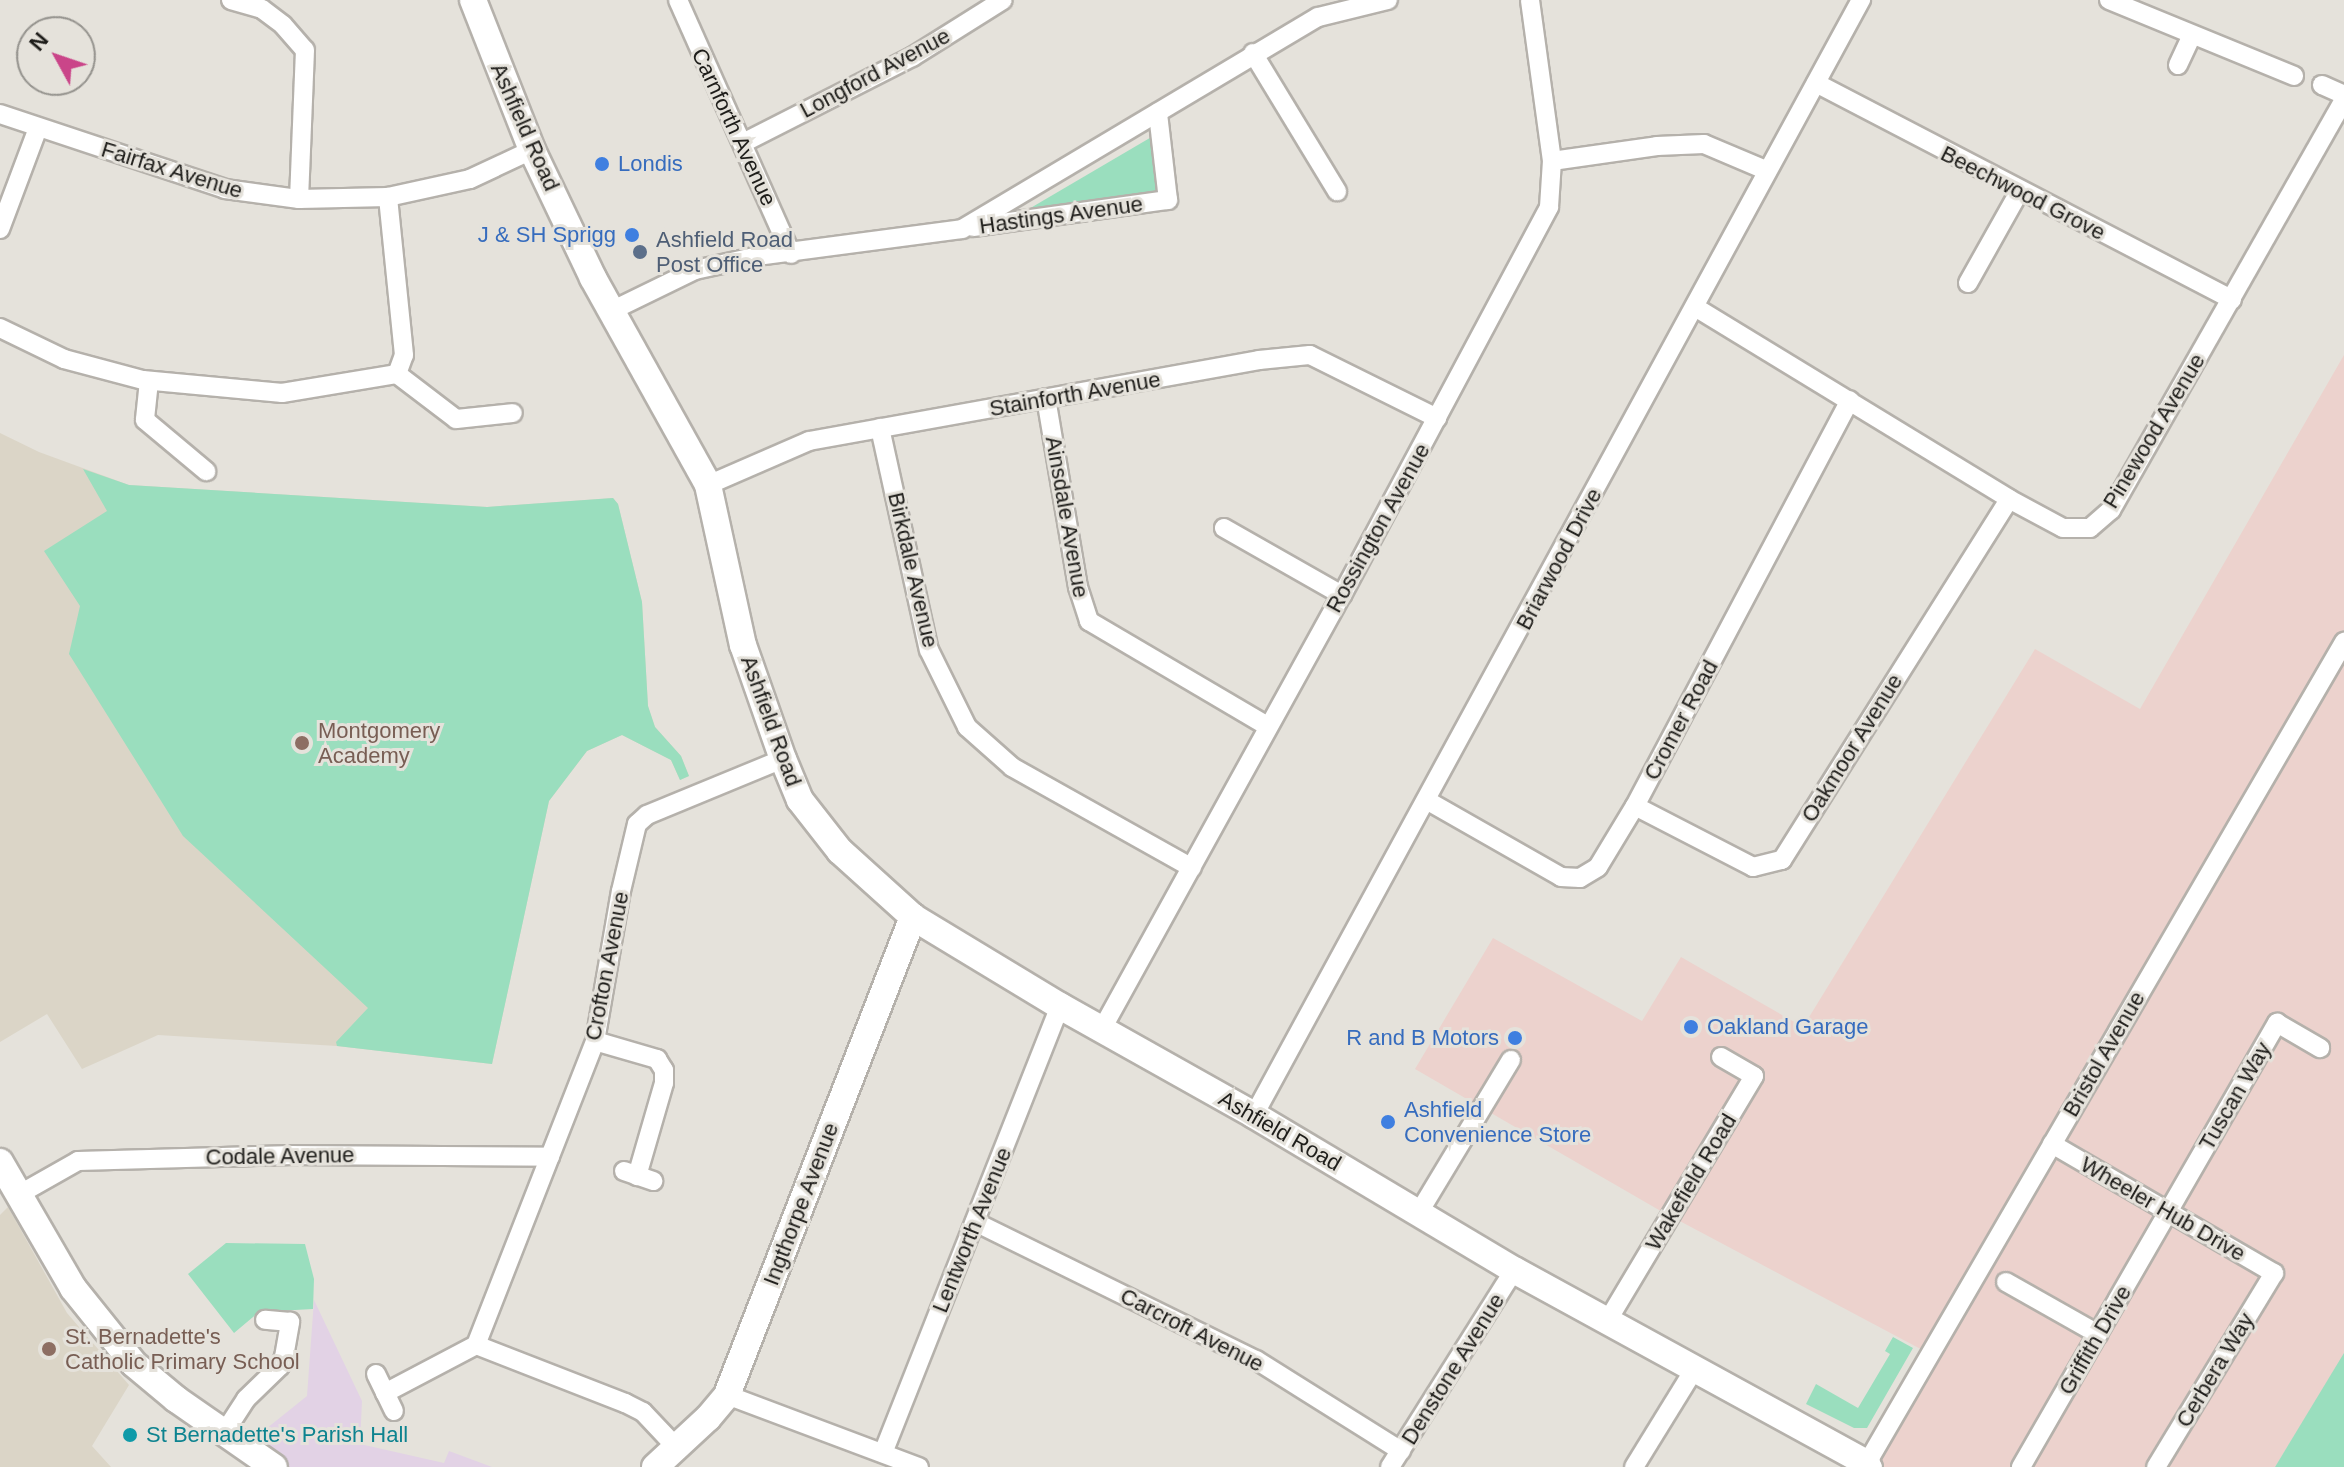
<!DOCTYPE html>
<style>
body{margin:0}
#map{position:relative;width:2344px;height:1467px;overflow:hidden;background:#e5e2db;font-family:Arial,sans-serif}
div>[style]{position:absolute}
.commercial>*{inset:0;background:#e2d2e5}
.industrial>*{inset:0;background:#ecd2cd}
.built>*{inset:0;background:#dbd5c7}
.green>*{inset:0;background:#9adebe}
.roads{filter:drop-shadow(2px 0 #b5b1ab) drop-shadow(-2px 0 #b5b1ab) drop-shadow(0 2px #b5b1ab) drop-shadow(0 -2px #b5b1ab)}
.street>*{height:18px;margin:-9px;padding:0 9px;transform-origin:9px;border-radius:9px;background:#fff}
.secondary>*{height:26px;margin:-13px;padding:0 13px;transform-origin:13px;border-radius:13px;background:#fff}
.dots>*{width:22px;height:22px;translate:-50% -50%;box-sizing:border-box;border:4px solid #e5e2db;border-radius:50%}
span{translate:-50% -50%;white-space:nowrap;text-align:center;line-height:1.15;-webkit-text-stroke:6px #e5e2db;paint-order:stroke}
.street-label{font-size:22px;color:#1e1d1a}
.shop-label{font-size:22px;color:#366cbe}
.left{translate:0 -50%;text-align:left}
.right{translate:-100% -50%;text-align:right}
.service-label{font-size:22px;color:#4e5e75}
.education-label{font-size:22px;color:#785e54}
.culture-label{font-size:22px;color:#0d838f}
.north{position:absolute;left:16px;top:16px;width:80px;height:80px;box-sizing:border-box;background:#e5e2db;border:2px solid #95938e;border-radius:50%;rotate:310deg;font-size:22px;font-weight:700;line-height:32px;text-align:center;color:#1e1d1a}
.north::after{content:'';display:block;margin:auto;width:28px;height:36px;background:#ca4589;clip-path:polygon(50% 0,100% 100%,50% 72%,0 100%)}
</style>
<div id="map">
<div class="commercial">
<div style="clip-path:polygon(314px 1300px,362px 1401px,360px 1444px,444px 1463px,449px 1451px,492px 1467px,273px 1467px,246px 1445px,307px 1396px)"></div>
</div>
<div class="industrial">
<div style="clip-path:polygon(2344px 355px,2344px 1355px,2275px 1467px,1873px 1467px,1930px 1354px,1659px 1210px,1415px 1069px,1493px 938px,1642px 1021px,1681px 957px,1803px 1027px,2035px 649px,2140px 709px)"></div>
</div>
<div class="built">
<div style="clip-path:polygon(0 433px,39px 452px,129px 485px,487px 507px,613px 498px,618px 504px,642px 602px,648px 706px,655px 727px,681px 756px,689px 776px,680px 780px,671px 760px,622px 735px,587px 751px,549px 801px,492px 1064px,337px 1046px,158px 1035px,82px 1069px,47px 1014px,0 1042px)"></div>
<div style="clip-path:polygon(8px 1207px,67px 1313px,129px 1385px,92px 1446px,111px 1467px,0 1467px,0 1215px)"></div>
</div>
<div class="green">
<div style="clip-path:polygon(1160px 132px,1168px 200px,1022px 213px)"></div>
<div style="clip-path:polygon(83px 469px,129px 485px,487px 507px,613px 498px,618px 504px,642px 602px,648px 706px,655px 727px,681px 756px,689px 776px,680px 780px,671px 760px,622px 735px,587px 751px,549px 801px,492px 1064px,337px 1046px,336px 1042px,368px 1008px,183px 836px,69px 654px,80px 606px,44px 551px,107px 511px)"></div>
<div style="clip-path:polygon(226px 1243px,305px 1244px,314px 1279px,313px 1309px,259px 1312px,234px 1333px,188px 1274px)"></div>
<div style="clip-path:polygon(1893px 1337px,1913px 1348px,1867px 1428px,1854px 1428px,1806px 1404px,1816px 1384px,1858px 1408px,1890px 1354px,1885px 1351px)"></div>
<div style="clip-path:polygon(2344px 1353px,2344px 1467px,2275px 1467px)"></div>
</div>
<div class="roads">
<div class="street">
<div style="left:231px;top:0;width:32px;rotate:16deg"></div>
<div style="left:262px;top:9px;width:26px;rotate:37deg"></div>
<div style="left:283px;top:25px;width:33px;rotate:49deg"></div>
<div style="left:305px;top:50px;width:149px;rotate:92.3deg"></div>
<div style="left:678px;top:0;width:278px;rotate:66deg"></div>
<div style="left:2109px;top:0;width:200px;rotate:22.3deg"></div>
<div style="left:1253px;top:53px;width:162px;rotate:58.7deg"></div>
<div style="left:2178px;top:65px;width:33px;rotate:-65deg"></div>
<div style="left:1816px;top:83px;width:469px;rotate:27.5deg"></div>
<div style="left:2322px;top:85px;width:24px;rotate:24deg"></div>
<div style="left:0;top:114px;width:237px;rotate:18.4deg"></div>
<div style="left:225px;top:189px;width:75px;rotate:7.7deg"></div>
<div style="left:299px;top:199px;width:89px;rotate:-1.3deg"></div>
<div style="left:388px;top:197px;width:84px;rotate:-12.4deg"></div>
<div style="left:470px;top:179px;width:68px;rotate:-25.1deg"></div>
<div style="left:743px;top:143px;width:190px;rotate:-27deg"></div>
<div style="left:912px;top:57px;width:107px;rotate:-32.1deg"></div>
<div style="left:1552px;top:161px;width:106px;rotate:-8.1deg"></div>
<div style="left:1657px;top:146px;width:47px;rotate:-2.4deg"></div>
<div style="left:1704px;top:144px;width:69px;rotate:22.9deg"></div>
<div style="left:973px;top:227px;width:197px;rotate:-7.9deg"></div>
<div style="left:1168px;top:200px;width:88px;rotate:-96.6deg"></div>
<div style="left:0;top:229px;width:108px;rotate:-69.4deg"></div>
<div style="left:1968px;top:283px;width:104px;rotate:-60.7deg"></div>
<div style="left:1695px;top:307px;width:368px;rotate:31.4deg"></div>
<div style="left:2009px;top:499px;width:61px;rotate:28.2deg"></div>
<div style="left:2063px;top:528px;width:27px"></div>
<div style="left:2090px;top:528px;width:28px;rotate:-41deg"></div>
<div style="left:2111px;top:510px;width:472px;rotate:-60.4deg"></div>
<div style="left:611px;top:311px;width:93px;rotate:-26deg"></div>
<div style="left:695px;top:270px;width:65px;rotate:-12.5deg"></div>
<div style="left:758px;top:256px;width:206px;rotate:-7.5deg"></div>
<div style="left:962px;top:229px;width:414px;rotate:-30.8deg"></div>
<div style="left:1318px;top:17px;width:72px;rotate:-13.7deg"></div>
<div style="left:0;top:328px;width:71px;rotate:25.8deg"></div>
<div style="left:64px;top:359px;width:82px;rotate:14.9deg"></div>
<div style="left:143px;top:380px;width:140px;rotate:5.3deg"></div>
<div style="left:282px;top:393px;width:117px;rotate:-9.4deg"></div>
<div style="left:397px;top:374px;width:20px;rotate:-70deg"></div>
<div style="left:404px;top:355px;width:159px;rotate:-95.8deg"></div>
<div style="left:397px;top:374px;width:74px;rotate:37.3deg"></div>
<div style="left:456px;top:419px;width:57px;rotate:-6deg"></div>
<div style="left:149px;top:381px;width:39px;rotate:96deg"></div>
<div style="left:145px;top:420px;width:80px;rotate:39.9deg"></div>
<div style="left:1046px;top:398px;width:192px;rotate:80.4deg"></div>
<div style="left:1078px;top:587px;width:36px;rotate:72deg"></div>
<div style="left:1089px;top:621px;width:207px;rotate:30.5deg"></div>
<div style="left:880px;top:428px;width:227px;rotate:77.6deg"></div>
<div style="left:929px;top:650px;width:86px;rotate:63.7deg"></div>
<div style="left:967px;top:727px;width:60px;rotate:41.6deg"></div>
<div style="left:1012px;top:767px;width:206px;rotate:29.3deg"></div>
<div style="left:708px;top:485px;width:110px;rotate:-23.5deg"></div>
<div style="left:809px;top:441px;width:457px;rotate:-10.2deg"></div>
<div style="left:1259px;top:360px;width:51px;rotate:-5.6deg"></div>
<div style="left:1310px;top:355px;width:142px;rotate:26.4deg"></div>
<div style="left:1224px;top:528px;width:136px;rotate:29.6deg"></div>
<div style="left:1428px;top:801px;width:153px;rotate:29.7deg"></div>
<div style="left:1561px;top:877px;width:19px;rotate:3deg"></div>
<div style="left:1580px;top:878px;width:21px;rotate:-31deg"></div>
<div style="left:1598px;top:867px;width:71px;rotate:-58.8deg"></div>
<div style="left:1635px;top:806px;width:459px;rotate:-62.1deg"></div>
<div style="left:1635px;top:806px;width:133px;rotate:27.3deg"></div>
<div style="left:1753px;top:867px;width:30px;rotate:-14deg"></div>
<div style="left:1782px;top:860px;width:426px;rotate:-57.8deg"></div>
<div style="left:1102px;top:1029px;width:496px;rotate:-61.1deg"></div>
<div style="left:1342px;top:595px;width:440px;rotate:-61.9deg"></div>
<div style="left:1549px;top:207px;width:46px;rotate:-86.3deg"></div>
<div style="left:1552px;top:161px;width:162px;rotate:-97.8deg"></div>
<div style="left:595px;top:1041px;width:65px;rotate:16.2deg"></div>
<div style="left:657px;top:1059px;width:13px;rotate:58deg"></div>
<div style="left:664px;top:1070px;width:13px;rotate:90deg"></div>
<div style="left:664px;top:1083px;width:97px;rotate:106.2deg"></div>
<div style="left:1254px;top:1115px;width:1270px;rotate:-61.44deg"></div>
<div style="left:2052px;top:1144px;width:257px;rotate:30.2deg"></div>
<div style="left:2274px;top:1273px;width:227px;rotate:121.3deg"></div>
<div style="left:624px;top:1171px;width:31px;rotate:19deg"></div>
<div style="left:18px;top:1195px;width:69px;rotate:-29.5deg"></div>
<div style="left:78px;top:1161px;width:215px;rotate:-1.6deg"></div>
<div style="left:293px;top:1155px;width:257px;rotate:0.4deg"></div>
<div style="left:1418px;top:1214px;width:180px;rotate:-58.9deg"></div>
<div style="left:975px;top:1222px;width:313px;rotate:26.2deg"></div>
<div style="left:1256px;top:1360px;width:171px;rotate:32.1deg"></div>
<div style="left:2006px;top:1282px;width:106px;rotate:29.5deg"></div>
<div style="left:1608px;top:1320px;width:284px;rotate:-59.1deg"></div>
<div style="left:1754px;top:1076px;width:38px;rotate:-150deg"></div>
<div style="left:376px;top:1374px;width:41px;rotate:64.1deg"></div>
<div style="left:385px;top:1393px;width:103px;rotate:-27.8deg"></div>
<div style="left:727px;top:1395px;width:205px;rotate:20.6deg"></div>
<div style="left:226px;top:1430px;width:37px;rotate:-57deg"></div>
<div style="left:246px;top:1399px;width:47px;rotate:-44.1deg"></div>
<div style="left:280px;top:1366px;width:10px;rotate:-66deg"></div>
<div style="left:284px;top:1357px;width:36px;rotate:-80deg"></div>
<div style="left:290px;top:1322px;width:25px;rotate:-175deg"></div>
<div style="left:676px;top:1447px;width:48px;rotate:-133.3deg"></div>
<div style="left:643px;top:1412px;width:20px;rotate:-153deg"></div>
<div style="left:625px;top:1403px;width:160px;rotate:-158.7deg"></div>
<div style="left:476px;top:1345px;width:326px;rotate:-68.6deg"></div>
<div style="left:595px;top:1041px;width:152px;rotate:-80.2deg"></div>
<div style="left:621px;top:891px;width:69px;rotate:-76.6deg"></div>
<div style="left:637px;top:824px;width:13px;rotate:-42deg"></div>
<div style="left:647px;top:815px;width:147px;rotate:-22.4deg"></div>
<div style="left:883px;top:1453px;width:481px;rotate:-68.4deg"></div>
<div style="left:1390px;top:1467px;width:233px;rotate:-57.8deg"></div>
<div style="left:1634px;top:1467px;width:114px;rotate:-58.3deg"></div>
<div style="left:1873px;top:1467px;width:7px;rotate:-146deg"></div>
<div style="left:1867px;top:1463px;width:950px;rotate:-59.84deg"></div>
<div style="left:2021px;top:1467px;width:513px;rotate:-60.03deg"></div>
<div style="left:2277px;top:1023px;width:50px;rotate:30.2deg"></div>
</div>
<div class="secondary">
<div style="left:473px;top:0;width:161px;rotate:68.5deg"></div>
<div style="left:532px;top:150px;width:142px;rotate:64.5deg"></div>
<div style="left:593px;top:278px;width:237px;rotate:60.9deg"></div>
<div style="left:708px;top:485px;width:164px;rotate:77.7deg"></div>
<div style="left:743px;top:645px;width:121px;rotate:70.7deg"></div>
<div style="left:783px;top:759px;width:44px;rotate:67.5deg"></div>
<div style="left:800px;top:800px;width:65px;rotate:51.9deg"></div>
<div style="left:840px;top:851px;width:98px;rotate:42.1deg"></div>
<div style="left:913px;top:917px;width:172px;rotate:31.2deg"></div>
<div style="left:1060px;top:1006px;width:223px;rotate:29.3deg"></div>
<div style="left:1254px;top:1115px;width:303px;rotate:30.8deg"></div>
<div style="left:1514px;top:1270px;width:402px;rotate:28.7deg"></div>
<div style="left:1867px;top:1463px;width:4px;rotate:117deg"></div>
<div style="left:0;top:1162px;width:146px;rotate:59.9deg"></div>
<div style="left:73px;top:1288px;width:97px;rotate:51.2deg"></div>
<div style="left:134px;top:1364px;width:55px;rotate:39.8deg"></div>
<div style="left:176px;top:1399px;width:119px;rotate:34.8deg"></div>
<div style="left:655px;top:1467px;width:72px;rotate:-42.8deg"></div>
<div style="left:708px;top:1418px;width:30px;rotate:-50deg"></div>
<div style="left:727px;top:1395px;width:513px;rotate:-68.74deg"></div>
</div>
</div>
<div class="dots">
<div style="left:602px;top:164px;background:#3f7fe0"></div>
<div style="left:632px;top:235px;background:#3f7fe0"></div>
<div style="left:640px;top:252px;background:#5c6f8a"></div>
<div style="left:302px;top:743px;background:#8d6e63"></div>
<div style="left:1691px;top:1027px;background:#3f7fe0"></div>
<div style="left:1515px;top:1038px;background:#3f7fe0"></div>
<div style="left:1388px;top:1122px;background:#3f7fe0"></div>
<div style="left:49px;top:1349px;background:#8d6e63"></div>
<div style="left:130px;top:1435px;background:#0f9aa8"></div>
</div>
<div class="street-label">
<span style="left:875px;top:73px;rotate:-28deg">Longford Avenue</span>
<span style="left:525px;top:127px;rotate:66deg">Ashfield Road</span>
<span style="left:734px;top:127px;rotate:65deg">Carnforth Avenue</span>
<span style="left:172px;top:170px;rotate:17deg">Fairfax Avenue</span>
<span style="left:2023px;top:193px;rotate:27deg">Beechwood Grove</span>
<span style="left:1061px;top:215px;rotate:-8deg">Hastings Avenue</span>
<span style="left:1075px;top:394px;rotate:-10deg">Stainforth Avenue</span>
<span style="left:2154px;top:431px;rotate:-59deg">Pinewood Avenue</span>
<span style="left:1067px;top:517px;rotate:80deg">Ainsdale Avenue</span>
<span style="left:1378px;top:528px;rotate:-61deg">Rossington Avenue</span>
<span style="left:1559px;top:559px;rotate:-62deg">Briarwood Drive</span>
<span style="left:913px;top:570px;rotate:77deg">Birkdale Avenue</span>
<span style="left:1681px;top:720px;rotate:-62deg">Cromer Road</span>
<span style="left:771px;top:721px;rotate:70deg">Ashfield Road</span>
<span style="left:1852px;top:748px;rotate:-58deg">Oakmoor Avenue</span>
<span style="left:607px;top:966px;rotate:-79deg">Crofton Avenue</span>
<span style="left:2104px;top:1054px;rotate:-60deg">Bristol Avenue</span>
<span style="left:2235px;top:1096px;rotate:-60deg">Tuscan Way</span>
<span style="left:1280px;top:1131px;rotate:30deg">Ashfield Road</span>
<span style="left:280px;top:1156px;rotate:-1deg">Codale Avenue</span>
<span style="left:1691px;top:1182px;rotate:-59deg">Wakefield Road</span>
<span style="left:801px;top:1204px;rotate:-69deg">Ingthorpe Avenue</span>
<span style="left:2163px;top:1209px;rotate:30deg">Wheeler Hub Drive</span>
<span style="left:972px;top:1230px;rotate:-68deg">Lentworth Avenue</span>
<span style="left:1192px;top:1330px;rotate:27deg">Carcroft Avenue</span>
<span style="left:2095px;top:1340px;rotate:-60deg">Griffith Drive</span>
<span style="left:1453px;top:1369px;rotate:-58deg">Denstone Avenue</span>
<span style="left:2215px;top:1370px;rotate:-59deg">Cerbera Way</span>
</div>
<div class="shop-label">
<span class="left" style="left:618px;top:164px">Londis</span>
<span class="right" style="left:616px;top:235px">J &amp; SH Sprigg</span>
<span class="left" style="left:1707px;top:1027px">Oakland Garage</span>
<span class="right" style="left:1499px;top:1038px">R and B Motors</span>
<span class="left" style="left:1404px;top:1122px">Ashfield<br>Convenience Store</span>
</div>
<div class="service-label">
<span class="left" style="left:656px;top:252px">Ashfield Road<br>Post Office</span>
</div>
<div class="education-label">
<span class="left" style="left:318px;top:743px">Montgomery<br>Academy</span>
<span class="left" style="left:65px;top:1349px">St. Bernadette's<br>Catholic Primary School</span>
</div>
<div class="culture-label">
<span class="left" style="left:146px;top:1435px">St Bernadette's Parish Hall</span>
</div>
<div class="north">N</div>
</div>
